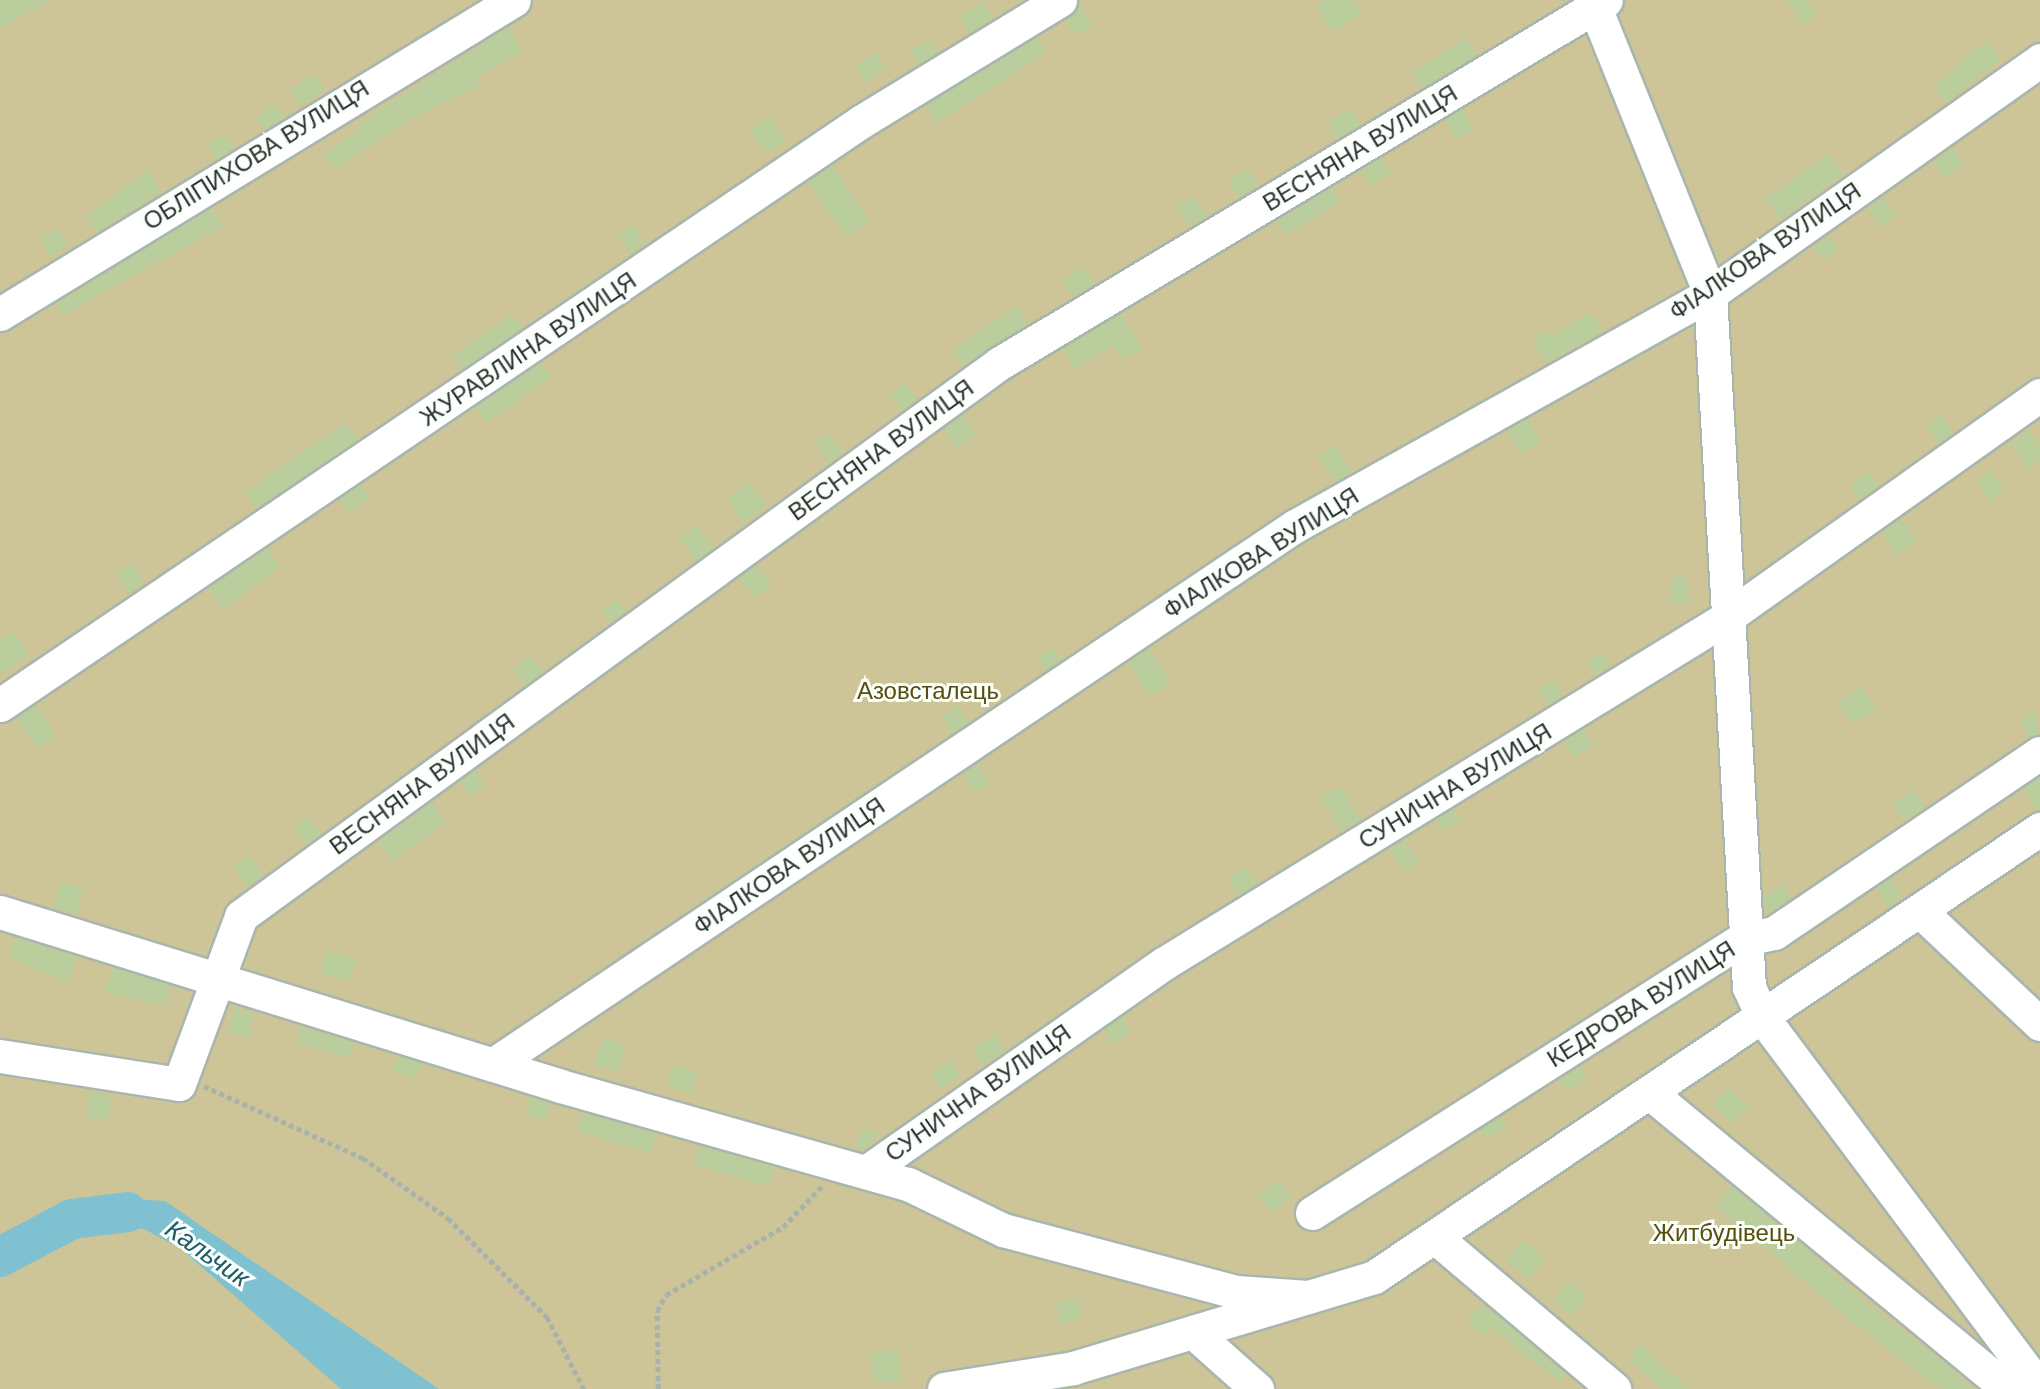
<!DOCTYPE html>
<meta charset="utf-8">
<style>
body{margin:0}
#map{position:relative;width:2040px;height:1389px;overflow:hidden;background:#e7f4eb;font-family:"DM Sans",sans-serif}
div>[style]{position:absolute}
.green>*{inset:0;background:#cdc497;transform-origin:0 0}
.water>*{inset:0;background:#7fc1d1}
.river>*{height:40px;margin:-20px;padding:0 20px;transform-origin:20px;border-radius:20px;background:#7fc1d1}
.building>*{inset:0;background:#b9ce9c;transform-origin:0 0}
.path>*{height:4.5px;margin-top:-2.25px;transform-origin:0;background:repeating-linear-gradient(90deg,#a8b2ab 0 5px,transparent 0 8.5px)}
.roads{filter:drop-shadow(2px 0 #a9b6ad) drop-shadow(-2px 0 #a9b6ad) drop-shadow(0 2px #a9b6ad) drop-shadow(0 -2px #a9b6ad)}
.minor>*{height:33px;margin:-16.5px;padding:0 16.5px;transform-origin:16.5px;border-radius:16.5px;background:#fff}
span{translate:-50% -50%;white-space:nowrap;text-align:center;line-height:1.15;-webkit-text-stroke:6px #f9fffb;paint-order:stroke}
.street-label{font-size:24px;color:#2e332f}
.park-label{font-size:24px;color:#594d0c}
.water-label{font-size:26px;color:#225a66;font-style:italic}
</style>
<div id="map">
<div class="green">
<div style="left:0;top:0;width:2040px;height:1389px"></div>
</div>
<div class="water">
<div style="clip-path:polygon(133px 1199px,165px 1201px,439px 1389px,341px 1389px,180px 1248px,144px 1229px,72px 1219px)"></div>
</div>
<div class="river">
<div style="left:0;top:1257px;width:81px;rotate:-27.8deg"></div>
<div style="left:72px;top:1219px;width:56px;rotate:-7.1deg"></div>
</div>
<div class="building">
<div style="clip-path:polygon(0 0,50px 0,0 28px)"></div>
<div style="clip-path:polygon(1325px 0,1354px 0,1362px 14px,1332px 32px,1316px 6px)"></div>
<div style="clip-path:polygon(1787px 0,1808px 0,1817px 14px,1802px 24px)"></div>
<div style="left:983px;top:2px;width:19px;height:27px;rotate:58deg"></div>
<div style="clip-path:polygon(1078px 3px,1092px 25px,1075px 35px,1065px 19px)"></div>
<div style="clip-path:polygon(508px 27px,522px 52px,476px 78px,480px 85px,419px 114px,334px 170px,324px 154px,362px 129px,359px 124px)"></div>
<div style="clip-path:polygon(1036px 37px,1046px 53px,937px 123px,926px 104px)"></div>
<div style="left:930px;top:38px;width:17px;height:23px;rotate:57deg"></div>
<div style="left:1466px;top:38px;width:20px;height:65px;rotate:57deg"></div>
<div style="clip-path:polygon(1987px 40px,2001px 60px,1947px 102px,1935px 85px)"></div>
<div style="left:876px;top:52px;width:20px;height:26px;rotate:57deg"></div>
<div style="left:315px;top:74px;width:19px;height:29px;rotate:58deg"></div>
<div style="left:275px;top:103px;width:17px;height:24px;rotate:54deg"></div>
<div style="left:1350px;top:108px;width:20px;height:26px;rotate:57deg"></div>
<div style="left:1462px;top:109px;width:23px;height:21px;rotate:59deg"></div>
<div style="left:770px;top:116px;width:29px;height:24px;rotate:55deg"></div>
<div style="left:225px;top:134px;width:17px;height:20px;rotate:57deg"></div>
<div style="left:1952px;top:149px;width:19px;height:24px;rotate:54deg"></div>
<div style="left:1829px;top:154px;width:24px;height:78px;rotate:55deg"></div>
<div style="left:1380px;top:158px;width:19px;height:22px;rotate:58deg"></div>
<div style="left:832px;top:165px;width:68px;height:29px;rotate:56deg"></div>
<div style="left:1248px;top:169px;width:20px;height:23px;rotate:60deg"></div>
<div style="clip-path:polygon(148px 170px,161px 191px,97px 232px,86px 215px)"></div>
<div style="left:1332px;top:187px;width:17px;height:65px;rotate:59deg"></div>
<div style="left:1194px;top:196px;width:24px;height:19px;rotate:60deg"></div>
<div style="left:1884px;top:198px;width:22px;height:20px;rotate:54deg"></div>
<div style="clip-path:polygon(212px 207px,223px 226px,63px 315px,56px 303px)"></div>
<div style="left:633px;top:225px;width:23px;height:18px;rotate:56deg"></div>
<div style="left:57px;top:228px;width:21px;height:20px;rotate:59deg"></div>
<div style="left:1828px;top:236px;width:17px;height:18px;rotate:54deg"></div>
<div style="left:1084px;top:267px;width:20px;height:26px;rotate:60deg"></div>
<div style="clip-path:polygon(1017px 305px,1028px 324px,964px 366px,953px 351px)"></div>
<div style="clip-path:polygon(1590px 312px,1603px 332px,1547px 363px,1532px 339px,1547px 330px,1551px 336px)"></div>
<div style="clip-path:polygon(1121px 313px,1142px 348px,1123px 360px,1115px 345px,1075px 370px,1063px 350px)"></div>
<div style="left:512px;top:314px;width:17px;height:72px;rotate:54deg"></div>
<div style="left:540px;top:362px;width:19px;height:78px;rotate:55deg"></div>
<div style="left:905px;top:383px;width:20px;height:19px;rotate:53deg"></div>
<div style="left:962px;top:415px;width:24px;height:23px;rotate:54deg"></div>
<div style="left:1941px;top:415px;width:22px;height:18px;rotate:54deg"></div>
<div style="left:1527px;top:418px;width:28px;height:23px;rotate:60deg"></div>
<div style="left:346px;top:422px;width:21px;height:123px;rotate:55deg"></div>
<div style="clip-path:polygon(2029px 430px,2040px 446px,2040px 461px,2029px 469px,2011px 443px)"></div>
<div style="left:829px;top:433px;width:25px;height:17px;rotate:53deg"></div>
<div style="left:1335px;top:445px;width:32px;height:20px;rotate:58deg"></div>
<div style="left:1869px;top:471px;width:18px;height:24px;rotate:56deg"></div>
<div style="left:1990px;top:471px;width:24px;height:17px;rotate:54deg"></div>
<div style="left:750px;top:482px;width:29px;height:29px;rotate:55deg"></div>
<div style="left:359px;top:485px;width:17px;height:24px;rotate:54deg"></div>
<div style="left:1901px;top:518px;width:28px;height:24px;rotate:55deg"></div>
<div style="left:696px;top:525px;width:29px;height:21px;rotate:54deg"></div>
<div style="left:267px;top:548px;width:24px;height:71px;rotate:55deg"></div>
<div style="left:132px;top:563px;width:24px;height:19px;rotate:60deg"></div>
<div style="left:756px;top:565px;width:26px;height:21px;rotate:53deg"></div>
<div style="left:1688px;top:577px;width:26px;height:17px;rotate:88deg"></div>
<div style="left:618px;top:600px;width:14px;height:19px;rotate:56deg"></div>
<div style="clip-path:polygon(14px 632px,29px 656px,0 674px,0 640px)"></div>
<div style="left:1052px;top:647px;width:16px;height:18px;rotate:55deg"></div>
<div style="left:1148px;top:648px;width:42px;height:25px;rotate:57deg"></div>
<div style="left:1601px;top:652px;width:17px;height:17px;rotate:59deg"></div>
<div style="left:530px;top:656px;width:21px;height:22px;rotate:51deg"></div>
<div style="left:1552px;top:680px;width:19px;height:17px;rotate:58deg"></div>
<div style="left:1861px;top:687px;width:27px;height:27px;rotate:56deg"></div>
<div style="left:36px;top:705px;width:37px;height:23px;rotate:57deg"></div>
<div style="left:958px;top:705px;width:20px;height:20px;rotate:57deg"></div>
<div style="clip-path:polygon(2034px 711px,2040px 734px,2030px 737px,2020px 721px)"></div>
<div style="left:1583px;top:729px;width:20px;height:22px;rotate:60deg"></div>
<div style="left:976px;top:763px;width:24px;height:17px;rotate:57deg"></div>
<div style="left:474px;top:770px;width:18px;height:19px;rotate:52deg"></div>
<div style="clip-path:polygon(2040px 776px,2040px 810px,2037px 810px,2023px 788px)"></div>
<div style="left:1340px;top:786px;width:40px;height:22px;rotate:58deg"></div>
<div style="left:1914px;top:790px;width:20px;height:25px;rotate:57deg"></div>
<div style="left:432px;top:803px;width:24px;height:67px;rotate:54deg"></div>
<div style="left:1453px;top:808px;width:14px;height:20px;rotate:60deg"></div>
<div style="left:307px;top:816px;width:23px;height:17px;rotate:52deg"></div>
<div style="left:1405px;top:841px;width:25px;height:17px;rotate:58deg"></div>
<div style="left:249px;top:854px;width:26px;height:20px;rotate:54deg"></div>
<div style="left:1246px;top:867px;width:20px;height:22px;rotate:60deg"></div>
<div style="left:1891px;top:877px;width:22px;height:18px;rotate:58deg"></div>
<div style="left:60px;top:882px;width:24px;height:27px;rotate:15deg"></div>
<div style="clip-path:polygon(1782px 885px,1791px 898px,1768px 913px,1763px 897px)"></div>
<div style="clip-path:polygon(15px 937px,77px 956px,69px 982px,9px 958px)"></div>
<div style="left:326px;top:951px;width:31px;height:22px;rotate:15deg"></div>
<div style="clip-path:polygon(113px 967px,170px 985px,165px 1005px,105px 993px)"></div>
<div style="left:234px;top:1009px;width:21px;height:24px;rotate:14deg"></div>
<div style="left:1121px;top:1017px;width:18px;height:22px;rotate:56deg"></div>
<div style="left:301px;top:1027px;width:56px;height:16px;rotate:16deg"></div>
<div style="left:995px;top:1034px;width:19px;height:27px;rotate:58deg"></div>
<div style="left:603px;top:1038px;width:24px;height:28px;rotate:17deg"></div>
<div style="left:398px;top:1056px;width:24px;height:16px;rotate:17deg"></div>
<div style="left:951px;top:1061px;width:18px;height:24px;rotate:56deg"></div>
<div style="left:673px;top:1065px;width:25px;height:22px;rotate:16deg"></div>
<div style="left:1579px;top:1066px;width:14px;height:25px;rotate:54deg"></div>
<div style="left:1728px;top:1088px;width:28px;height:23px;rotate:42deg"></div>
<div style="left:90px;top:1092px;width:21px;height:25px;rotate:8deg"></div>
<div style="left:531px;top:1097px;width:21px;height:19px;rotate:17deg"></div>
<div style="left:583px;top:1112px;width:77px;height:20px;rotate:16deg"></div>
<div style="left:1501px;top:1116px;width:11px;height:25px;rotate:56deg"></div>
<div style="clip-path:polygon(862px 1129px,880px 1134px,862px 1151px,856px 1149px)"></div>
<div style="left:700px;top:1145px;width:78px;height:20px;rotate:16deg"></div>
<div style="left:1278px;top:1180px;width:22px;height:24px;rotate:54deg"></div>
<div style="clip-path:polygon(1733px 1186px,1878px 1313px,1946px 1363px,1971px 1389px,1940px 1389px,1848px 1318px,1716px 1206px)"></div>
<div style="left:1523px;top:1240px;width:29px;height:26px;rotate:41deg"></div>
<div style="left:1570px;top:1281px;width:23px;height:26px;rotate:41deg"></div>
<div style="left:1078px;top:1299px;width:21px;height:22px;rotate:79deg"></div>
<div style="clip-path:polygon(1483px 1303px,1566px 1374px,1559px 1382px,1490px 1327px,1483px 1335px,1467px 1321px)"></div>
<div style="clip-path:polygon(1641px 1344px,1656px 1360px,1689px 1389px,1663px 1389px,1628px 1359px)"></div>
<div style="left:897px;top:1349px;width:31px;height:27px;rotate:81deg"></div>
</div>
<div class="path">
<div style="left:204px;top:1086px;width:175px;rotate:24.4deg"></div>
<div style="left:363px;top:1158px;width:104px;rotate:35.2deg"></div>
<div style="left:448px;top:1218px;width:140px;rotate:45deg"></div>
<div style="left:547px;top:1317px;width:81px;rotate:62.8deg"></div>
<div style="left:658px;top:1389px;width:78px;rotate:-90.7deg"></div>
<div style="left:657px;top:1311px;width:18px;rotate:-61deg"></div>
<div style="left:666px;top:1295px;width:135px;rotate:-30.2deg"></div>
<div style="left:783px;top:1227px;width:57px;rotate:-46.4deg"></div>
</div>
<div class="roads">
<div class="minor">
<div style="left:1592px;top:0;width:317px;rotate:68.1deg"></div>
<div style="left:1710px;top:294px;width:694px;rotate:86.78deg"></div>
<div style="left:1749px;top:987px;width:34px;rotate:66deg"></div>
<div style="left:1763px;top:1018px;width:462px;rotate:53.2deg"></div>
<div style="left:0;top:314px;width:602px;rotate:-31.42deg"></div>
<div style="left:0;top:705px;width:1041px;rotate:-34.12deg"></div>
<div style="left:862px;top:121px;width:232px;rotate:-31.4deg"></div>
<div style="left:1920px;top:911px;width:165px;rotate:43.3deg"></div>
<div style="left:0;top:912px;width:587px;rotate:17.23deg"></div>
<div style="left:561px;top:1086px;width:361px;rotate:15.8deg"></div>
<div style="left:908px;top:1184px;width:106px;rotate:25.8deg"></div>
<div style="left:1003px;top:1230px;width:241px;rotate:14.9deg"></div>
<div style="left:1236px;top:1292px;width:72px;rotate:4deg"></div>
<div style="left:0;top:1056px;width:181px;rotate:8.9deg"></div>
<div style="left:179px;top:1084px;width:179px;rotate:-69.7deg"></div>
<div style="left:241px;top:916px;width:939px;rotate:-36.08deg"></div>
<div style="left:1000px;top:363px;width:706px;rotate:-30.92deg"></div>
<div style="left:494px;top:1064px;width:965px;rotate:-33.89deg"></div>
<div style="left:1295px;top:526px;width:475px;rotate:-29.2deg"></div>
<div style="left:1710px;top:294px;width:405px;rotate:-35.3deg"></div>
<div style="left:1650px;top:1093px;width:465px;rotate:39.6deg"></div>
<div style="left:866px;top:1172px;width:363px;rotate:-35deg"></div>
<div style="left:1163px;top:964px;width:661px;rotate:-31.57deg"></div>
<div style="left:1726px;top:618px;width:385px;rotate:-35.4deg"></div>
<div style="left:1312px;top:1213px;width:508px;rotate:-32.47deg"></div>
<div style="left:1741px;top:940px;width:34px;rotate:-12deg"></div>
<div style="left:1774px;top:933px;width:321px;rotate:-34.1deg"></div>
<div style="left:1435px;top:1237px;width:235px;rotate:40.3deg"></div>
<div style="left:1193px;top:1332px;width:86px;rotate:41.7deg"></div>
<div style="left:944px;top:1389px;width:131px;rotate:-9.2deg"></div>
<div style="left:1073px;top:1368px;width:314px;rotate:-16.8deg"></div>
<div style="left:1374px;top:1277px;width:803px;rotate:-33.93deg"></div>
</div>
</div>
<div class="street-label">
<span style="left:1360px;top:148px;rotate:-31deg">ВЕСНЯНА ВУЛИЦЯ</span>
<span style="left:256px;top:155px;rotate:-32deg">ОБЛІПИХОВА ВУЛИЦЯ</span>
<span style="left:1765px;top:251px;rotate:-34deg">ФІАЛКОВА ВУЛИЦЯ</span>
<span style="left:528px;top:349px;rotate:-34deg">ЖУРАВЛИНА ВУЛИЦЯ</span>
<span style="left:881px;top:450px;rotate:-36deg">ВЕСНЯНА ВУЛИЦЯ</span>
<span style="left:1261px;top:553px;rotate:-32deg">ФІАЛКОВА ВУЛИЦЯ</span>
<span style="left:422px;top:784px;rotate:-36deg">ВЕСНЯНА ВУЛИЦЯ</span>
<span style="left:1455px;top:786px;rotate:-31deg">СУНИЧНА ВУЛИЦЯ</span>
<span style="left:789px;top:866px;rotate:-34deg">ФІАЛКОВА ВУЛИЦЯ</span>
<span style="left:1641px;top:1004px;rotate:-32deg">КЕДРОВА ВУЛИЦЯ</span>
<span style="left:978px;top:1093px;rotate:-35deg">СУНИЧНА ВУЛИЦЯ</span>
</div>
<div class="park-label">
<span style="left:928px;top:691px">Азовсталець</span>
<span style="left:1724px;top:1233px">Житбудівець</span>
</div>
<div class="water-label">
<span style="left:207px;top:1254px;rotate:35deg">Кальчик</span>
</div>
</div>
